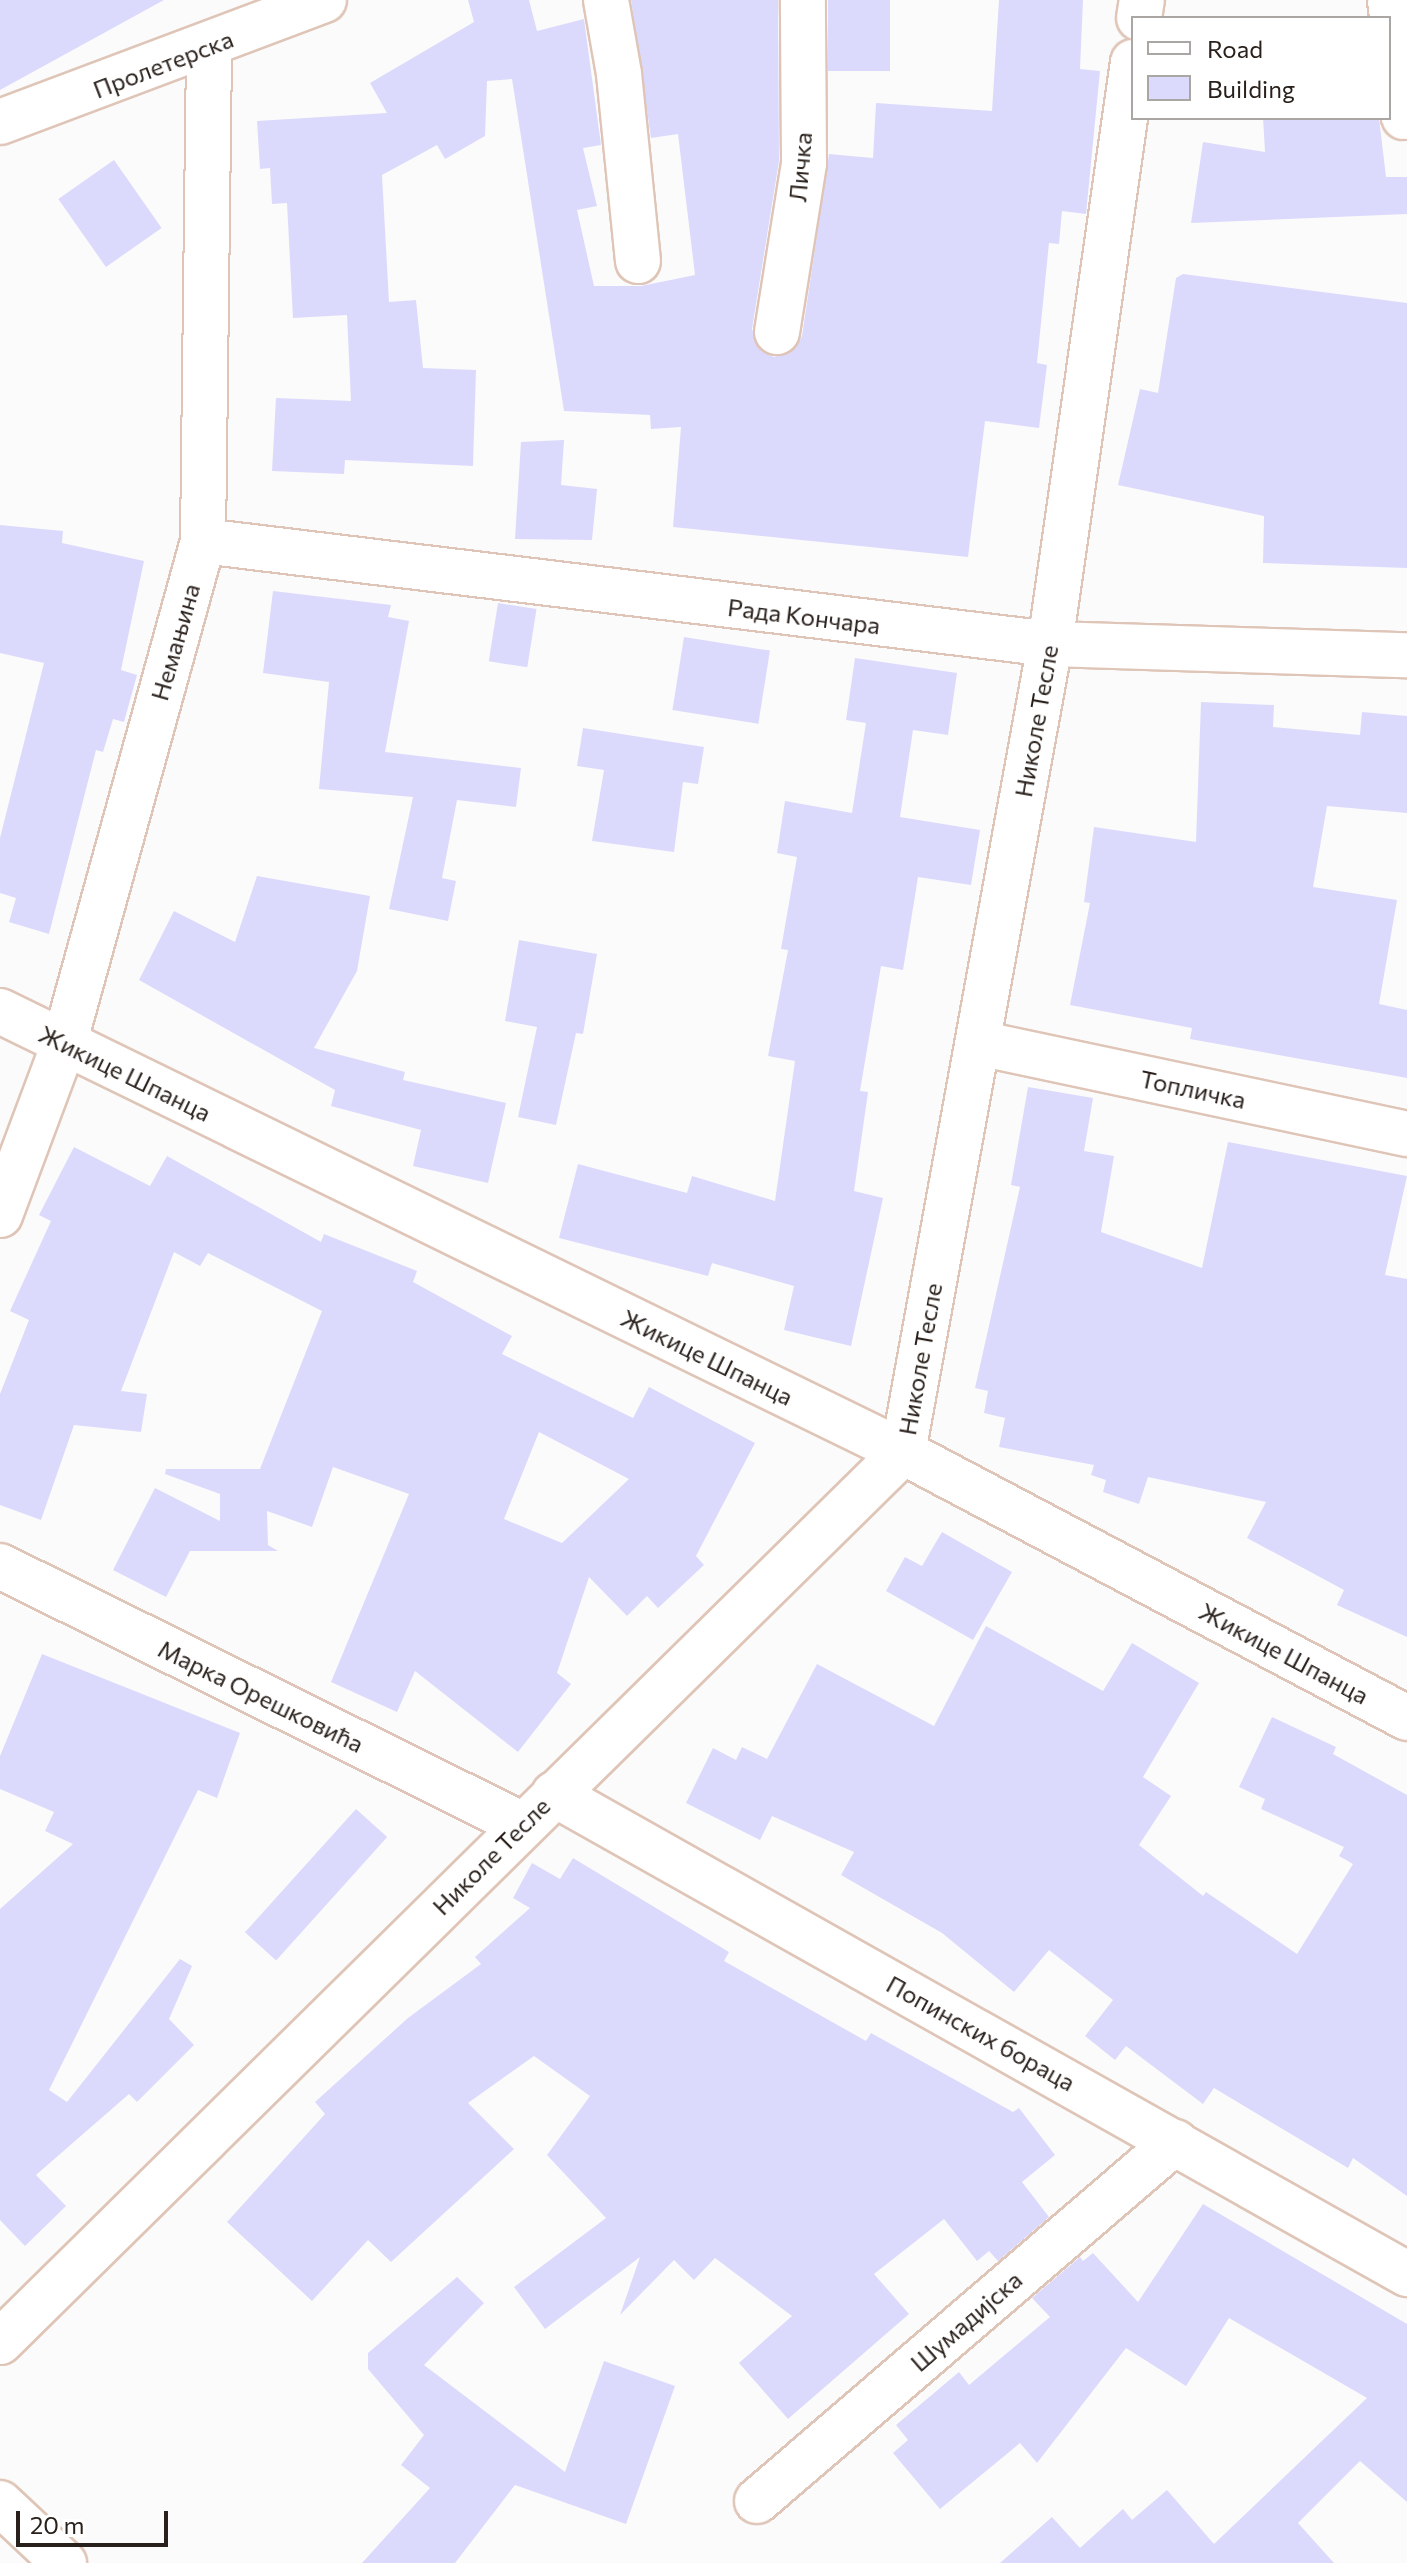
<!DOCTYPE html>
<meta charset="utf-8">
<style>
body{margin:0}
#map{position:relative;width:1407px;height:2563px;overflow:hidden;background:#fbfbfb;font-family:Commissioner,sans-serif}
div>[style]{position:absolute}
.building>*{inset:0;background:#dcdafc;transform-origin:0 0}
.roads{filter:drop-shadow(2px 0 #dfc5b7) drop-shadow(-2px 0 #dfc5b7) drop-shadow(0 2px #dfc5b7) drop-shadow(0 -2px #dfc5b7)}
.minor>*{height:44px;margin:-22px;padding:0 22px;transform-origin:22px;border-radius:22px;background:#fff}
span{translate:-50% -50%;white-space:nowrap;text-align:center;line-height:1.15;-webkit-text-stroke:6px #fff;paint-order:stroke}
.street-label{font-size:24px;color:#29201b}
.legend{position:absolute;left:1131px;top:16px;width:260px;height:104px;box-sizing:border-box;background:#fff;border:2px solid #a9a6a4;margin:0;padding:10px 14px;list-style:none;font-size:24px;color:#29201b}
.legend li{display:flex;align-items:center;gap:16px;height:40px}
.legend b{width:40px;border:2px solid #a9a6a4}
.scale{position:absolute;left:16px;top:2511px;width:152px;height:36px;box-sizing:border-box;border:4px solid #29201b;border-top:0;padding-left:10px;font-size:24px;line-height:28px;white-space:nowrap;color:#29201b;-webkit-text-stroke:6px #fff;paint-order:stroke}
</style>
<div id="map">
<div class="building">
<div style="clip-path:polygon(0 0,164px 0,0 90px)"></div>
<div style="clip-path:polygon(468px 0,529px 0,537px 31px,584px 19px,601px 145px,583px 148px,597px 206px,577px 210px,594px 286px,641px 286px,695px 275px,678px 134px,651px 138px,631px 0,778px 0,779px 161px,752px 329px,761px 351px,774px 357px,796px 348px,802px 336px,829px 154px,873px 158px,876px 103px,992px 111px,999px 0,1083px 0,1080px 69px,1100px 71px,1086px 214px,1062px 211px,1059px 244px,1049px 243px,1037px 363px,1047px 365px,1039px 428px,985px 421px,968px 557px,673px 527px,681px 427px,651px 429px,650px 415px,564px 411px,512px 79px,487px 81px,485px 136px,445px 159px,437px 145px,382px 175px,389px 302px,416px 300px,423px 368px,476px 370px,473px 466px,345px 460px,344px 474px,272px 471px,276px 398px,351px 401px,347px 315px,293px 318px,287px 203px,272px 204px,270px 168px,260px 169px,257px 121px,387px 113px,370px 83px,474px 22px)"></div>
<div style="left:828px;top:0;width:62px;height:71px"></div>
<div style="clip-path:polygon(1263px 118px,1379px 118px,1386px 177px,1407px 177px,1407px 214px,1191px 223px,1203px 142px,1265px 152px)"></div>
<div style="left:114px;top:160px;width:83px;height:68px;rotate:55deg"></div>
<div style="clip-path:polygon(1183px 274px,1407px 303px,1407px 568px,1263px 563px,1264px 516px,1118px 485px,1140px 389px,1158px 393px,1176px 278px)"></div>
<div style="clip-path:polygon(564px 440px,561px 485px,597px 489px,592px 540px,515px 539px,521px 442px)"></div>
<div style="clip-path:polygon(0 525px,63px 531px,62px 543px,144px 561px,121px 670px,137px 675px,124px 722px,113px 719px,103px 752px,96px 750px,49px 934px,9px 922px,16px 898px,0 893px,0 838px,44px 663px,0 653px)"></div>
<div style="clip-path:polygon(273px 591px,391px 605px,388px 617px,409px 621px,385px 752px,521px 768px,516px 807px,457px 800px,442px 878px,456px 881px,448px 921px,389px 909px,413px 797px,319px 789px,329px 682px,263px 673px)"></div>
<div style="left:498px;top:603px;width:39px;height:59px;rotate:9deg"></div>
<div style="left:684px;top:637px;width:87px;height:74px;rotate:9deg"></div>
<div style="clip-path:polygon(855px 658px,957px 673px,948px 735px,913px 730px,900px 817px,980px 830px,971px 885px,918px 877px,903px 970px,881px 966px,860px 1091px,868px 1092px,854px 1191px,883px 1198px,851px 1346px,784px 1330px,794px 1286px,712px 1263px,708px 1276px,559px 1238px,578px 1164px,687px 1193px,692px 1176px,775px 1201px,795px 1061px,768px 1056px,788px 950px,781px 949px,797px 857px,777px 853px,785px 801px,852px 813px,866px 723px,846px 720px)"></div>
<div style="clip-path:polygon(1201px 702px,1274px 705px,1273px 727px,1360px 735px,1362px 712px,1407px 716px,1407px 813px,1327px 806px,1313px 887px,1397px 900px,1379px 1004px,1407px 1010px,1407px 1078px,1190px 1039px,1192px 1028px,1070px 1005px,1090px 903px,1084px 902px,1094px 827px,1196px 842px)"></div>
<div style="clip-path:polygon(583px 728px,704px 747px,698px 784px,683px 782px,674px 852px,592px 841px,604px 770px,577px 766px)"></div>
<div style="clip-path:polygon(257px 876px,370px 896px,357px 971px,314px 1048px,405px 1072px,403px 1080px,506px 1103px,488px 1183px,413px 1166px,421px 1130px,331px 1106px,335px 1090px,139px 980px,174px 911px,235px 942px)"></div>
<div style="clip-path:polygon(519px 940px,597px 954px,583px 1034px,576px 1033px,556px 1125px,518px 1117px,537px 1027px,505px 1021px)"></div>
<div style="clip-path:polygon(1028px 1087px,1093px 1098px,1084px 1151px,1114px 1156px,1101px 1232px,1202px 1268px,1228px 1142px,1407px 1176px,1385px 1275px,1407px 1279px,1407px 1637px,1337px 1605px,1344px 1590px,1247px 1538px,1266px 1502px,1148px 1477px,1139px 1504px,1103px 1492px,1106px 1480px,1091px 1475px,1094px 1465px,999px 1447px,1005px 1418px,984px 1413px,988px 1391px,975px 1388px,1020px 1187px,1011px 1185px)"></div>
<div style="clip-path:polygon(evenodd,74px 1147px,150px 1186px,167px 1156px,321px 1242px,324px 1234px,417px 1271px,413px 1282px,512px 1336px,502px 1354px,633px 1418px,649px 1387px,755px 1443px,696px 1556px,704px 1565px,658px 1608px,647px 1596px,627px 1616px,589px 1577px,557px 1673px,571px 1684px,518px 1752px,415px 1671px,397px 1712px,331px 1682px,409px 1494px,333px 1467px,312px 1527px,267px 1511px,268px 1545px,278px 1551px,190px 1551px,166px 1597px,113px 1570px,155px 1488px,220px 1521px,220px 1494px,165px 1474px,166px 1469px,260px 1469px,322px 1311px,208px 1253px,200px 1266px,174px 1252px,121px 1391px,147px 1394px,141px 1432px,74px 1425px,41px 1520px,0 1505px,0 1394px,29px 1320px,10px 1311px,51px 1221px,39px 1215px,74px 1147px,539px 1432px,629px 1479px,562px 1543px,504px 1519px,539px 1432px)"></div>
<div style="clip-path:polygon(942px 1532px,1012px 1572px,973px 1640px,886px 1591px,905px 1557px,922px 1566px)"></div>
<div style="clip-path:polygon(986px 1626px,1103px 1691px,1132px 1643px,1199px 1683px,1143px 1777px,1171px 1796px,1139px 1845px,1203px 1896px,1206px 1892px,1297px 1954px,1353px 1864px,1339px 1856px,1344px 1847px,1261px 1809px,1265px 1799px,1239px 1787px,1272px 1717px,1336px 1747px,1333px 1754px,1407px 1795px,1407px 2196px,1353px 2158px,1348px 2168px,1214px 2088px,1203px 2104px,1126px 2046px,1115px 2060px,1085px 2036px,1113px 2000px,1049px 1950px,1014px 1992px,942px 1933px,841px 1875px,854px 1852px,772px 1816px,760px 1840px,686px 1803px,713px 1748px,736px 1760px,742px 1747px,767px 1759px,817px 1664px,934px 1726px)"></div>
<div style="clip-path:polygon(42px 1654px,240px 1733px,217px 1798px,198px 1790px,49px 2090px,67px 2102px,180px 1959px,192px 1966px,169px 2019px,194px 2045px,137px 2102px,129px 2094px,36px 2175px,66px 2206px,25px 2246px,0 2220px,0 1909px,73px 1844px,45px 1831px,54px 1812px,0 1789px,0 1756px)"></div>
<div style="left:356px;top:1809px;width:42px;height:166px;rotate:42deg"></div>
<div style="clip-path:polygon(573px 1858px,729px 1952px,724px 1961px,866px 2041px,871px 2033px,1013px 2112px,1019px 2108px,1055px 2155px,1022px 2182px,1049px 2217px,998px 2261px,989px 2251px,977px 2261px,944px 2219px,874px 2274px,909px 2314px,788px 2419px,739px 2363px,792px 2316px,715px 2258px,694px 2280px,674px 2260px,620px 2315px,640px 2257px,545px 2329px,514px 2287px,606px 2218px,547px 2155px,590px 2096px,534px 2056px,468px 2103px,514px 2149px,391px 2262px,368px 2240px,312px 2301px,227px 2222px,325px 2114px,315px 2102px,408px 2018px,481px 1964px,475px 1957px,530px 1908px,513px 1898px,532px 1863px,560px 1879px)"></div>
<div style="clip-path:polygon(1203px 2204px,1407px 2324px,1407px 2502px,1360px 2461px,1298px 2523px,1334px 2563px,1000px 2563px,1052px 2517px,1080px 2548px,1123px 2509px,1132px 2520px,1167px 2490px,1214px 2544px,1367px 2398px,1229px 2318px,1186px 2386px,1126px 2348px,1037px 2463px,1020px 2443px,940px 2509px,893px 2453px,908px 2440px,896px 2425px,959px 2372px,969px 2385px,1050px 2317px,1032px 2298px,1080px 2257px,1083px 2261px,1093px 2253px,1138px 2302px)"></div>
<div style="clip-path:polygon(457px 2277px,484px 2303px,424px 2365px,565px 2472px,604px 2361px,675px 2386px,626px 2524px,515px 2485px,455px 2563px,362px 2563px,430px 2488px,401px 2465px,424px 2435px,368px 2369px,368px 2353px)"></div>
</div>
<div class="roads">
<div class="minor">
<div style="left:606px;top:0;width:75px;rotate:80deg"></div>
<div style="left:619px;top:74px;width:188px;rotate:84.2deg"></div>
<div style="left:1390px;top:0;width:118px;rotate:83.2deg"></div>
<div style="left:1139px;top:18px;width:18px;rotate:-81deg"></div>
<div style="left:0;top:122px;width:346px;rotate:-20.6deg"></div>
<div style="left:777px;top:332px;width:171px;rotate:-80.9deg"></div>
<div style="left:804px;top:163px;width:163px;rotate:-90.4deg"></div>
<div style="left:203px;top:541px;width:853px;rotate:6.93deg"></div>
<div style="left:1050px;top:644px;width:357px;rotate:1.8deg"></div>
<div style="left:0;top:1011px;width:1005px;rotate:26.03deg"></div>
<div style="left:903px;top:1452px;width:570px;rotate:27.82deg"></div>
<div style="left:979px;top:1043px;width:438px;rotate:12deg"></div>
<div style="left:0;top:1215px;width:183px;rotate:-69.5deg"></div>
<div style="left:64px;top:1044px;width:522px;rotate:-74.55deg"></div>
<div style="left:203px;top:541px;width:494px;rotate:-89.3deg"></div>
<div style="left:0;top:1566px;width:584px;rotate:26.35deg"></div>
<div style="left:554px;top:1794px;width:979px;rotate:29.37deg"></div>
<div style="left:0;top:2342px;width:1268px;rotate:-44.58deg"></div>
<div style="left:903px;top:1452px;width:821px;rotate:-79.69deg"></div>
<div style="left:1050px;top:644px;width:588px;rotate:-81.88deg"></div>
<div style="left:757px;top:2501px;width:551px;rotate:-40.66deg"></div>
<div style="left:0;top:2503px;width:88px;rotate:43.2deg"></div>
</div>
</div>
<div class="street-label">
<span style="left:163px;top:64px;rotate:-21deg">Пролетерска</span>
<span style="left:800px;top:167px;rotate:-85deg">Личка</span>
<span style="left:804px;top:616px;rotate:7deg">Рада Кончара</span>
<span style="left:175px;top:642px;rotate:-74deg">Немањина</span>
<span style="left:1036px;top:721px;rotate:-80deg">Николе Тесле</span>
<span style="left:125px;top:1073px;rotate:26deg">Жикице Шпанца</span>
<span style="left:1193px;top:1089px;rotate:12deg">Топличка</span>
<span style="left:707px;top:1357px;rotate:26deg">Жикице Шпанца</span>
<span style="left:920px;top:1359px;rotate:-80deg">Николе Тесле</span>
<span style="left:1284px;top:1653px;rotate:28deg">Жикице Шпанца</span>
<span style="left:261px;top:1696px;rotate:26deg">Марка Орешковића</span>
<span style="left:491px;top:1856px;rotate:-45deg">Николе Тесле</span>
<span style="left:981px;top:2033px;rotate:29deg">Попинских бораца</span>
<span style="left:966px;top:2321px;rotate:-41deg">Шумадијска</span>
</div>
<ul class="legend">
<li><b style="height:10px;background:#fff"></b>Road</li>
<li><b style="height:22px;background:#dcdafc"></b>Building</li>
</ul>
<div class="scale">20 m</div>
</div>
